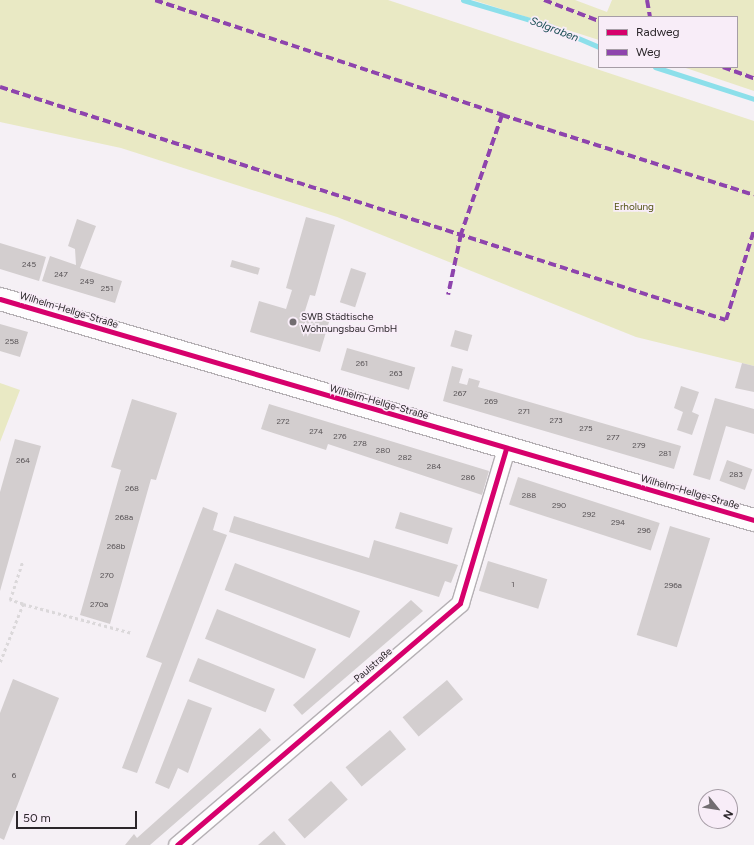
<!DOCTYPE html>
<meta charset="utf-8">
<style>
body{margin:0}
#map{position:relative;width:754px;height:845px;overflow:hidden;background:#f5f0f5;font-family:Figtree,sans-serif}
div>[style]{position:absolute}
.green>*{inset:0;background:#e9e9c4}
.stream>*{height:5px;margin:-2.5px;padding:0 2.5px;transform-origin:2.5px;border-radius:2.5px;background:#8cdfea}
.building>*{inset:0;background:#d3cecf;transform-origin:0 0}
.path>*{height:2.5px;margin-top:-1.25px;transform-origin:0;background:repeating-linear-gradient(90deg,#dbd8da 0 3px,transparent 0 6px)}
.roads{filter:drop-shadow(1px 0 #b5b0b4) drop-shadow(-1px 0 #b5b0b4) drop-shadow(0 1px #b5b0b4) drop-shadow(0 -1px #b5b0b4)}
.street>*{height:17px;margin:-8.5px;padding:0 8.5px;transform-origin:8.5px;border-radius:8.5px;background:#fefdfe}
.secondary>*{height:22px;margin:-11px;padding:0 11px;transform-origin:11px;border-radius:11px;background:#fefdfe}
.quiet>*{height:4px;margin-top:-2px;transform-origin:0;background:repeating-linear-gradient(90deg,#8e44ad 0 8px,transparent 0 12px)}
.cycleway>*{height:5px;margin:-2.5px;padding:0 2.5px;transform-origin:2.5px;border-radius:2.5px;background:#d6006c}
.dots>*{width:11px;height:11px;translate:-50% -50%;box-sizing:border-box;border:2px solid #f8edf8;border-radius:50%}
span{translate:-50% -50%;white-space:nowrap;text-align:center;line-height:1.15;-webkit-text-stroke:3.5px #f8edf8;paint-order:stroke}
.number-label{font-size:8px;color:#555053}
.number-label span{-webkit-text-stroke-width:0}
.park-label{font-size:10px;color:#525313}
.street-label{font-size:10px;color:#2b262a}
.poi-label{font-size:10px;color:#2b262a}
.left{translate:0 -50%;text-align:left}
.water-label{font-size:11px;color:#154b51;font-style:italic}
.legend{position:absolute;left:598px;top:16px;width:140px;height:52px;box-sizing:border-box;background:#f8edf8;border:1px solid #a69da6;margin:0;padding:5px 7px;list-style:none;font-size:12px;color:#2b262a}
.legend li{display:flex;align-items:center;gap:8px;height:20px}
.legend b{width:20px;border:1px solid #a69da6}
.north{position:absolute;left:698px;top:789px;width:40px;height:40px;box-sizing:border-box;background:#f8edf8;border:1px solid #a69da6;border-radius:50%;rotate:120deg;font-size:11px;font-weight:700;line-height:16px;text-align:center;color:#2b262a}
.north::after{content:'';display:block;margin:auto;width:14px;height:18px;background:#726d71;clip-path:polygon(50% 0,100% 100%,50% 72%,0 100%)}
.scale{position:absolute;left:16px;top:811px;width:121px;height:18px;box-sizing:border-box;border:2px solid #2b262a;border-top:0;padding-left:5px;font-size:12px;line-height:14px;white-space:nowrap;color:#2b262a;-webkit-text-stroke:3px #f8edf8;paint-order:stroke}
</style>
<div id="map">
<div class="green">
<div style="clip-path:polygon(0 0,388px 0,754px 121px,754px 366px,636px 337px,337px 217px,121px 148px,0 122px)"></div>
<div style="clip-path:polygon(473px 0,575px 0,607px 12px,612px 0,754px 0,754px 91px,683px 67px,737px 67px,737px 17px,599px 17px,599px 40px)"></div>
<div style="clip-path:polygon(0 383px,20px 390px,0 442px)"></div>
</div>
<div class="stream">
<div style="left:463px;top:0;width:91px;rotate:16.6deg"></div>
<div style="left:550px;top:26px;width:53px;rotate:23.2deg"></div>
<div style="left:655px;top:67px;width:104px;rotate:17.9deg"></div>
</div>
<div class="building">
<div style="clip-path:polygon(306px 217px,335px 225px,315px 296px,310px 295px,304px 314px,329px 322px,320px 352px,250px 332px,259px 301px,286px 309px,292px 290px,286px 288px)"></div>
<div style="clip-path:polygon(77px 219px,96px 226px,80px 268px,122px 281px,115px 303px,42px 281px,50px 256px,76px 265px,75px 249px,68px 246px)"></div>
<div style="clip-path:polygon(0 243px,46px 257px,39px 281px,0 269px)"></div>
<div style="left:232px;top:260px;width:29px;height:7px;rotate:16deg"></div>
<div style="left:351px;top:268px;width:16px;height:36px;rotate:18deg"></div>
<div style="clip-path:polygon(0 324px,28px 332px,20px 357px,0 351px)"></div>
<div style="left:455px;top:330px;width:18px;height:17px;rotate:16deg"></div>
<div style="left:347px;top:348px;width:71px;height:23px;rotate:16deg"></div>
<div style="clip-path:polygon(742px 363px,754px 366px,754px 392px,735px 388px)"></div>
<div style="clip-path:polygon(452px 366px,463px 369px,459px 383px,467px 385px,469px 378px,480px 381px,478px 387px,681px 446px,674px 469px,443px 401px)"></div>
<div style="clip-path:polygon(681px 386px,699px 392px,692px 412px,699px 415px,692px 435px,677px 430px,683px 412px,674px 408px)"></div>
<div style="clip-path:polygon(715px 398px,754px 409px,754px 434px,726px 426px,710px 480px,693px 475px)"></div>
<div style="clip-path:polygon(132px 399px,177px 413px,156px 480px,151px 479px,110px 624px,80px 615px,121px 470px,111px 467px)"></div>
<div style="clip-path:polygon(269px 404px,489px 471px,482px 495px,328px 444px,326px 450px,261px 429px)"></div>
<div style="clip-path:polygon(15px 439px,41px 446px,0 591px,0 492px)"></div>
<div style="left:727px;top:460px;width:27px;height:22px;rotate:20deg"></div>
<div style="left:518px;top:477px;width:149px;height:29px;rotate:18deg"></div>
<div style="clip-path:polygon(203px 507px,218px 513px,213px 530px,227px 535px,137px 773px,122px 768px,162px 663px,146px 657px)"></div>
<div style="left:400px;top:512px;width:55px;height:17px;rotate:17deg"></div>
<div style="clip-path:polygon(234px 516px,369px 558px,374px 540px,458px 565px,451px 583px,445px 581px,439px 597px,229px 532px)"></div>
<div style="left:670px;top:526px;width:42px;height:114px;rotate:17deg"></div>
<div style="left:488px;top:561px;width:62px;height:31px;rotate:17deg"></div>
<div style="left:235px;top:563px;width:134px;height:29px;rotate:21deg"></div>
<div style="clip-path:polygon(411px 600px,423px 611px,302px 715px,293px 705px)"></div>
<div style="left:217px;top:609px;width:107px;height:32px;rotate:22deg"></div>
<div style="left:198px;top:658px;width:83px;height:25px;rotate:22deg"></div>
<div style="clip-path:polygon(13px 679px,59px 698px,4px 840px,0 838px,0 713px)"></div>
<div style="left:447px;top:680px;width:25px;height:58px;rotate:50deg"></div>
<div style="clip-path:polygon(188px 699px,212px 708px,188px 773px,178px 768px,169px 789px,155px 783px)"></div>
<div style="clip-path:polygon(260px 728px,271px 740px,150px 845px,125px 845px,134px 834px,137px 838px)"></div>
<div style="left:390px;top:730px;width:25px;height:58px;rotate:50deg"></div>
<div style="left:331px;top:781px;width:25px;height:58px;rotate:48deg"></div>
<div style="clip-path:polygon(274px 831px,286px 845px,258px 845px)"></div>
</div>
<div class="path">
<div style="left:23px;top:604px;width:113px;rotate:14.9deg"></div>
<div style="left:0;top:662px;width:62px;rotate:-68.4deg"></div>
<div style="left:23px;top:604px;width:14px;rotate:-163deg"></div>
<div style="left:10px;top:600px;width:40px;rotate:-72deg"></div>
</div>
<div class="roads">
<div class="street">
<div style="left:177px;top:845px;width:372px;rotate:-40.5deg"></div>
<div style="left:460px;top:603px;width:161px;rotate:-73.4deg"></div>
</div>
<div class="secondary">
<div style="left:0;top:299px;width:786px;rotate:16.34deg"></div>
</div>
</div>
<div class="quiet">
<div style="left:155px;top:0;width:366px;rotate:18.3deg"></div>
<div style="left:502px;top:115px;width:126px;rotate:109deg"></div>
<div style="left:461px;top:234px;width:62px;rotate:102deg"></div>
<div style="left:544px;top:0;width:59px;rotate:20.9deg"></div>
<div style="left:647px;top:0;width:17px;rotate:80deg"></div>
<div style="left:723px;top:67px;width:33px;rotate:20deg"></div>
<div style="left:0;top:87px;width:762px;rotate:17.79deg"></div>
<div style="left:726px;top:320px;width:94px;rotate:-72.7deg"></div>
<div style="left:502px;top:115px;width:264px;rotate:17.6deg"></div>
</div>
<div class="cycleway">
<div style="left:0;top:299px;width:786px;rotate:16.34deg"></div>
<div style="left:177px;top:845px;width:372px;rotate:-40.5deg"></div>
<div style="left:460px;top:603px;width:161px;rotate:-73.4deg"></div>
</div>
<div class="dots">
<div style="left:293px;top:322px;background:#726d71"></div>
</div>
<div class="number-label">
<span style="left:29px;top:265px">245</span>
<span style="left:61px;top:275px">247</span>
<span style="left:87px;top:282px">249</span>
<span style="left:107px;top:289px">251</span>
<span style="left:12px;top:342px">258</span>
<span style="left:362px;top:364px">261</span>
<span style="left:396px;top:374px">263</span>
<span style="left:460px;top:394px">267</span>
<span style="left:491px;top:402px">269</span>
<span style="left:524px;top:412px">271</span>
<span style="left:556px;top:421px">273</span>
<span style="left:283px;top:422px">272</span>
<span style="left:586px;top:429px">275</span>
<span style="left:316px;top:432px">274</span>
<span style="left:340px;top:437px">276</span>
<span style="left:613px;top:438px">277</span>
<span style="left:360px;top:444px">278</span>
<span style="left:639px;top:446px">279</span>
<span style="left:383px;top:451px">280</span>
<span style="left:665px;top:454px">281</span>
<span style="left:405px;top:458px">282</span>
<span style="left:23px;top:461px">264</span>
<span style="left:434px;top:467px">284</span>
<span style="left:736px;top:475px">283</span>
<span style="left:468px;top:478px">286</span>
<span style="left:132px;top:489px">268</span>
<span style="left:529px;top:496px">288</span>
<span style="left:559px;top:506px">290</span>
<span style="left:589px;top:515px">292</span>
<span style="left:124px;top:518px">268a</span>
<span style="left:618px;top:523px">294</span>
<span style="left:644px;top:531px">296</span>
<span style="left:116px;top:547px">268b</span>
<span style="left:107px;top:576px">270</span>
<span style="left:513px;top:585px">1</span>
<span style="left:673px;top:586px">296a</span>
<span style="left:99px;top:605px">270a</span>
<span style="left:14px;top:776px">6</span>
</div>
<div class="park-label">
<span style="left:634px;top:207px">Erholung</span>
</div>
<div class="street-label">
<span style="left:69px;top:310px;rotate:17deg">Wilhelm-Hellge-Straße</span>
<span style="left:379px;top:402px;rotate:16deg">Wilhelm-Hellge-Straße</span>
<span style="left:690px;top:492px;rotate:16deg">Wilhelm-Hellge-Straße</span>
<span style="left:373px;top:665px;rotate:-41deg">Paulstraße</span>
</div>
<div class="poi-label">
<span class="left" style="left:301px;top:322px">SWB Städtische<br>Wohnungsbau GmbH</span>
</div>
<div class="water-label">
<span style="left:554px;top:30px;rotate:21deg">Solgraben</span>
</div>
<ul class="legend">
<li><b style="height:5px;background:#d6006c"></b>Radweg</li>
<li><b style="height:5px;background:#8e44ad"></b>Weg</li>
</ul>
<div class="north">N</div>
<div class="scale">50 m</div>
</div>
